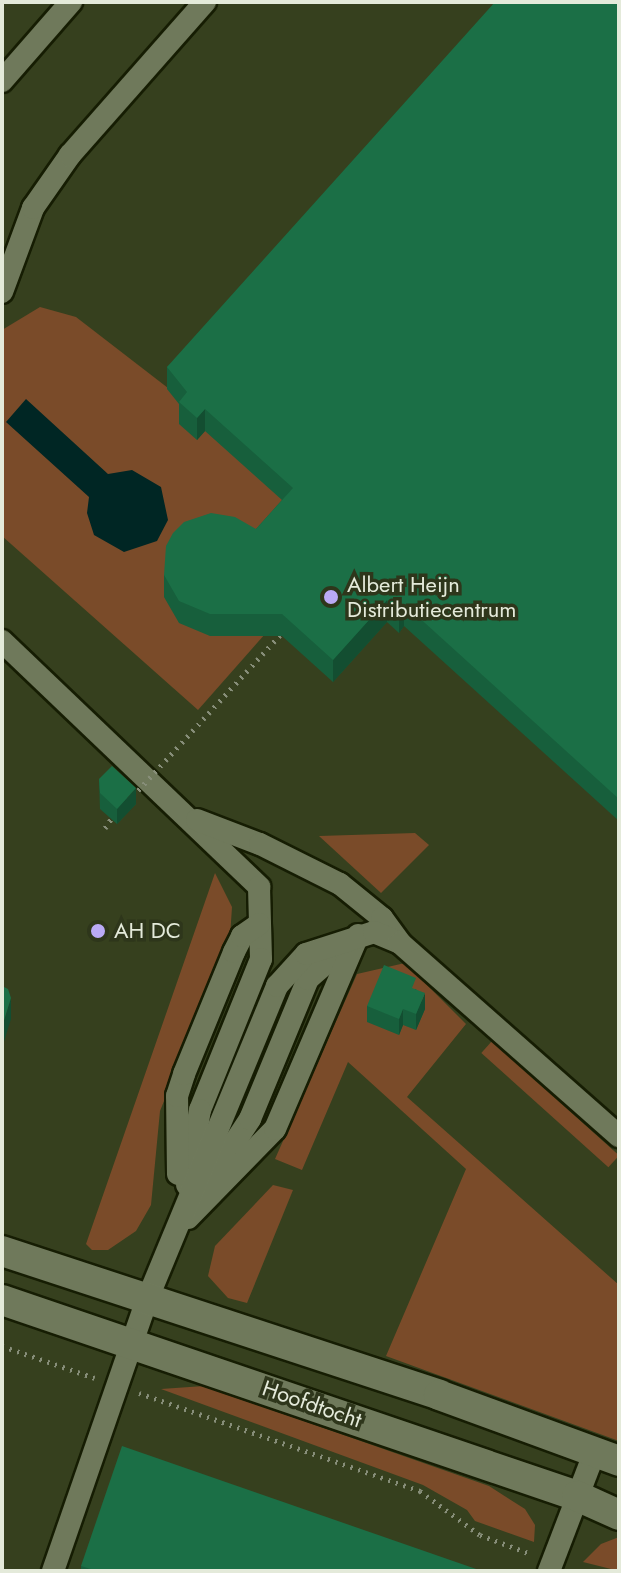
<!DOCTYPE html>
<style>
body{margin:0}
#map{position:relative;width:621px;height:1573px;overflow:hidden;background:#2e361b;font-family:Jost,sans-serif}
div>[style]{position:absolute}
.built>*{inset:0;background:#36401e;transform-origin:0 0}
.green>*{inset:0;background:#7a4b29;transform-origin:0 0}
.water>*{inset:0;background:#002624}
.path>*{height:5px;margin-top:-2.5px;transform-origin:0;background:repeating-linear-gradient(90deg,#878e79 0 2px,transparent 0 8px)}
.roads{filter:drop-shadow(2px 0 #161d03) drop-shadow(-2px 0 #161d03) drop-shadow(0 2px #161d03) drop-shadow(0 -2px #161d03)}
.minor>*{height:22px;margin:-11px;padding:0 11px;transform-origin:11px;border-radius:11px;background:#6f795b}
.secondary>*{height:30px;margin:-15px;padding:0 15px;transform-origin:15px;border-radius:15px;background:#6f795b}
.path-bridge>*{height:5px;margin-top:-2.5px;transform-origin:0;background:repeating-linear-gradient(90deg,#878e79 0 2px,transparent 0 8px)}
.wall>*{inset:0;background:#175f3c}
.shaded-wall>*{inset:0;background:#134e31}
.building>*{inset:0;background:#1b6f46}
.dots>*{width:22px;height:22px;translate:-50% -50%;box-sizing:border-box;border:4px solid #2e361b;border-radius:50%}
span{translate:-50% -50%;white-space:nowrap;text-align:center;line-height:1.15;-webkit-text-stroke:7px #2e361b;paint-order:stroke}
.poi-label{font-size:22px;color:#e4eada}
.left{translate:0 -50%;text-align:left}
.street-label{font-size:22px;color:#e4eada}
.frame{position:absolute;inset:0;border:4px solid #e4eada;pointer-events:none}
</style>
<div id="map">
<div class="built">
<div style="left:2px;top:2px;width:617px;height:1569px"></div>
</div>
<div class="green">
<div style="clip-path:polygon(40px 307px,76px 317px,168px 388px,338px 551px,198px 710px,2px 536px,2px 330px)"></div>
<div style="clip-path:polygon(415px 833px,429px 845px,381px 893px,319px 836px)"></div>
<div style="clip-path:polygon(215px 873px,232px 907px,230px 937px,160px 1111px,151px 1205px,136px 1231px,108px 1250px,92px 1250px,86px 1244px)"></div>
<div style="clip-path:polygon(405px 963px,466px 1024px,407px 1097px,619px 1285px,619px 1441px,386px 1356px,466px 1169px,348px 1062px,302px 1170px,275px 1159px,357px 974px)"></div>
<div style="left:492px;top:1041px;width:171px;height:16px;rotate:42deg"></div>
<div style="clip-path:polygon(273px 1185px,293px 1190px,247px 1303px,228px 1298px,208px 1276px,215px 1246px)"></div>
<div style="clip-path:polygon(204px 1386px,489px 1486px,525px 1509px,535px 1525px,534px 1542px,475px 1521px,467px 1510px,423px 1485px,161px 1389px)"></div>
<div style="clip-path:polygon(619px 1537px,619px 1571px,583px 1562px,601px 1544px)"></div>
</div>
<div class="water">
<div style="clip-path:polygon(26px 399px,108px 474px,132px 470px,161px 487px,168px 520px,157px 541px,124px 552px,94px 535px,87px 513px,89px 497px,6px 422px)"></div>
</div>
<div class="path">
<div style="left:105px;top:828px;width:11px;rotate:-56deg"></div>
<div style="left:2px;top:1346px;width:98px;rotate:19deg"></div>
<div style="left:139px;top:1393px;width:298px;rotate:19.2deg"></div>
<div style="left:420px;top:1491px;width:74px;rotate:36.3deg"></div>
<div style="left:480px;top:1535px;width:54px;rotate:20.4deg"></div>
</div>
<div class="roads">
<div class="minor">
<div style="left:2px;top:81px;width:105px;rotate:-48.9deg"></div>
<div style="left:2px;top:292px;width:90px;rotate:-69.7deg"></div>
<div style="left:33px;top:208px;width:65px;rotate:-55.1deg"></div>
<div style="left:70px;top:155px;width:204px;rotate:-48.6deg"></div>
<div style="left:2px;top:641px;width:356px;rotate:43.7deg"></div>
<div style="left:259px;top:887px;width:72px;rotate:88.4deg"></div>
<div style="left:261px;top:959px;width:163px;rotate:112deg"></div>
<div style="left:200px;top:1110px;width:76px;rotate:99.8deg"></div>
<div style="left:197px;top:820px;width:67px;rotate:20.9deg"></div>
<div style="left:260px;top:844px;width:89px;rotate:26.6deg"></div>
<div style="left:340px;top:884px;width:54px;rotate:39deg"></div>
<div style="left:382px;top:918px;width:31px;rotate:54deg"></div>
<div style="left:178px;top:1174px;width:78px;rotate:-90.7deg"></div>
<div style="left:177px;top:1096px;width:23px;rotate:-72deg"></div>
<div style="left:184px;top:1074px;width:132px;rotate:-67.7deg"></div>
<div style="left:234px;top:952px;width:18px;rotate:-63deg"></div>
<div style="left:242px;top:936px;width:21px;rotate:-35deg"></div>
<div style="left:208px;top:1183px;width:77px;rotate:-56.7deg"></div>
<div style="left:250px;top:1119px;width:152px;rotate:-67.5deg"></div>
<div style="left:308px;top:979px;width:53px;rotate:-41.2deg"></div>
<div style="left:188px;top:1218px;width:124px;rotate:-45.7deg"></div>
<div style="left:275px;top:1129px;width:211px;rotate:-66.8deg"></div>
<div style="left:53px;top:1571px;width:287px;rotate:-70.9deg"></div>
<div style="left:147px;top:1300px;width:340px;rotate:-67.5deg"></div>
<div style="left:277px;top:986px;width:43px;rotate:-47.8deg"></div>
<div style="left:306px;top:954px;width:71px;rotate:-17.9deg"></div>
<div style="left:374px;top:932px;width:28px;rotate:23deg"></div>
<div style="left:400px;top:943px;width:292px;rotate:41.4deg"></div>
<div style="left:549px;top:1571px;width:129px;rotate:-69deg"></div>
</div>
<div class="secondary">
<div style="left:2px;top:1251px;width:460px;rotate:18.2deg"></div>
<div style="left:439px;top:1395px;width:192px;rotate:20.1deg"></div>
<div style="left:2px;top:1300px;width:607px;rotate:18.82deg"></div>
<div style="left:577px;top:1496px;width:46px;rotate:24.3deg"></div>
</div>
</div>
<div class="path-bridge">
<div style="left:133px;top:796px;width:218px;rotate:-47.6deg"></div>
</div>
<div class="wall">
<div style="clip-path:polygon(619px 2px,619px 821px,404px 626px,399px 633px,387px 622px,333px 682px,282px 636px,210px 636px,179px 623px,164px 597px,164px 575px,256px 529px,282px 500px,205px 431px,197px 440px,179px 424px,179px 404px,167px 389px,167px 367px)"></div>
<div style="clip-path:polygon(99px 779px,136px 804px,117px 824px,100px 809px)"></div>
<div style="clip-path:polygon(416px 989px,425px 1009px,416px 1030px,403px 1025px,399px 1035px,367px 1022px,367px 1006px)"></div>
<div style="clip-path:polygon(81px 1566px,479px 1571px,81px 1571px)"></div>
</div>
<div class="shaded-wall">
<div style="clip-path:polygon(205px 409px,205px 431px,197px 440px,197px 418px)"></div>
<div style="clip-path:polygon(387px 600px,387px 622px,333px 682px,333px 660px)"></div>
<div style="clip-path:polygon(404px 604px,404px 626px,399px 633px,399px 611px)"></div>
<div style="clip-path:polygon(136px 788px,136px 804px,117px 824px,117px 809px)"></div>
<div style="clip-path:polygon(425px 993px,425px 1009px,416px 1030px,416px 1014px)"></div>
<div style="clip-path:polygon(11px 998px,11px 1019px,2px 1048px,2px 1027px)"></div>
<div style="clip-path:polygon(403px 1009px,403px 1025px,399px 1035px,399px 1019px)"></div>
</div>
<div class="building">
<div style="clip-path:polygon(495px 2px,619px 2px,619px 799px,404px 604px,399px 611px,387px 600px,333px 660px,282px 614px,210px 614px,179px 601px,164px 575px,166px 546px,173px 533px,184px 522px,211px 513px,235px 517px,256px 529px,293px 488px,205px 409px,197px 418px,179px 402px,187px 392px,167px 367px)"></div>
<div style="clip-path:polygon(112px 766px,136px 788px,117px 809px,100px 793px,99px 779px)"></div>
<div style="clip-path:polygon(384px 965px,416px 978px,412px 988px,425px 993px,416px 1014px,403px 1009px,399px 1019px,367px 1006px)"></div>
<div style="clip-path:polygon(2px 986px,8px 989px,11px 998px,2px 1027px)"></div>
<div style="clip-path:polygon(122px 1446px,479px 1570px,478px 1571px,97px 1571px,81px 1566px)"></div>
</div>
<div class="dots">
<div style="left:331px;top:597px;background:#baaaf6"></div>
<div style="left:98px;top:931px;background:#baaaf6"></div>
</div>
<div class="poi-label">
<span class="left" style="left:347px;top:597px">Albert Heijn<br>Distributiecentrum</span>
<span class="left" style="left:114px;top:931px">AH DC</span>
</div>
<div class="street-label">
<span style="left:312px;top:1404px;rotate:19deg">Hoofdtocht</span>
</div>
<div class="frame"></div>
</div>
